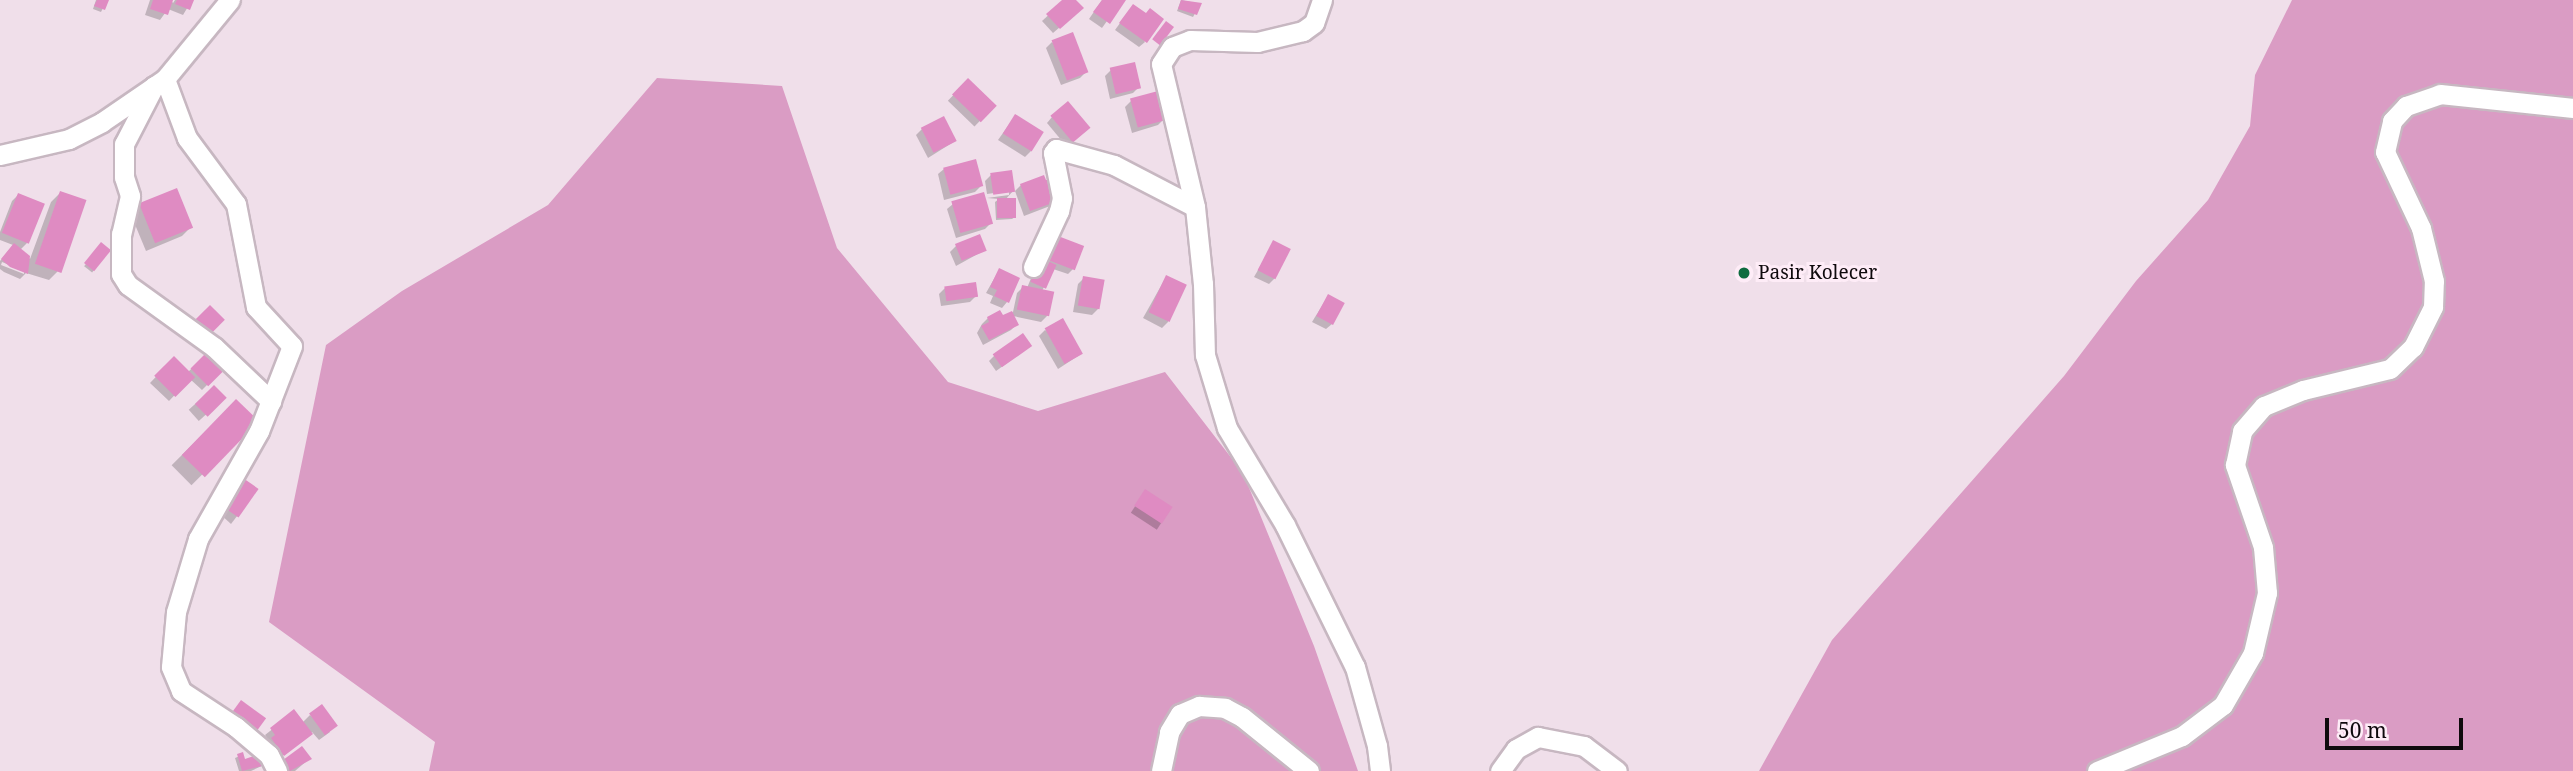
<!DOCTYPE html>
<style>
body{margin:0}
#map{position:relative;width:2573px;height:771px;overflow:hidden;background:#f0dfea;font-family:"Noto Serif",serif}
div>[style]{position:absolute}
.green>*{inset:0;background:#da9cc4}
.shadow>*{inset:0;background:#0003;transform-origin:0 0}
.building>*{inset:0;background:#df8bc2;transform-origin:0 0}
.roads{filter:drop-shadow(2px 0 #c7b7c1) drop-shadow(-2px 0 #c7b7c1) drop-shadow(0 2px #c7b7c1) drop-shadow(0 -2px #c7b7c1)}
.minor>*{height:19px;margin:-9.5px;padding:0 9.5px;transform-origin:9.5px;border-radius:9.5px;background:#fff}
.dots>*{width:19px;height:19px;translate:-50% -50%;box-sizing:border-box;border:4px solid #feecf7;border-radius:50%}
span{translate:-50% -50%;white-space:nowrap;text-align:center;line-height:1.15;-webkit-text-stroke:6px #feecf7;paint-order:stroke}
.poi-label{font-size:19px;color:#0f0a0d}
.left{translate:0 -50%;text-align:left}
.scale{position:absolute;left:2325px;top:718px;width:138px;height:32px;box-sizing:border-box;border:4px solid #0f0a0d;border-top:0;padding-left:9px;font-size:21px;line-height:24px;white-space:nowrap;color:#0f0a0d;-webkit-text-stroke:5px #feecf7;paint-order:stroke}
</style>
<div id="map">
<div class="green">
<div style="clip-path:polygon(2292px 0,2573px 0,2573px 771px,1759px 771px,1832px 640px,2064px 376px,2136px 281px,2208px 200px,2250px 126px,2255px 75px)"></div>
<div style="clip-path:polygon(657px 78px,782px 86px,837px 248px,948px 382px,1038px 411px,1165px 372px,1243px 473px,1314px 646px,1358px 771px,429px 771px,435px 742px,269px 622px,326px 345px,402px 291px,548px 205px)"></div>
</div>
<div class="shadow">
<div style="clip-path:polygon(96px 0,107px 0,101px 12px,93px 9px)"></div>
<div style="clip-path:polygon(150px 0,171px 0,173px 3px,175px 0,192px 0,183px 15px,168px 9px,160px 20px,145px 15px)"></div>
<div style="clip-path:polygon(1065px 0,1074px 0,1075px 14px,1053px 33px,1042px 21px)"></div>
<div style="clip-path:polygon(1102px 0,1122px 0,1102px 28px,1089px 19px)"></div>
<div style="clip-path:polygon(1181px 0,1200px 4px,1193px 17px,1177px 11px)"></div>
<div style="clip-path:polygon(1128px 12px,1145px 42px,1139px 47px,1115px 30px)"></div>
<div style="clip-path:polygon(1052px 42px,1086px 72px,1080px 78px,1061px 85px,1046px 48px)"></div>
<div style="clip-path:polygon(1111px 70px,1139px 87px,1133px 93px,1110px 99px,1105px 76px)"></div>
<div style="left:968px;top:80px;width:37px;height:29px;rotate:44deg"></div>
<div style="clip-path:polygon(1131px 101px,1164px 119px,1158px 125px,1132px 133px,1125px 107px)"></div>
<div style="clip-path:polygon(1015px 116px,1031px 151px,1025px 157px,998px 140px)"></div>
<div style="clip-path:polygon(1052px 117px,1082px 133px,1067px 147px,1047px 123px)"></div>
<div style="clip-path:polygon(922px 129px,955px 141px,928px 158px,916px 135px)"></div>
<div style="clip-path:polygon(944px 169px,981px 186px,975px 192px,944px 200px,938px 174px)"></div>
<div style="clip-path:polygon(991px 175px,1013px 191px,1005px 200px,1015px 217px,1012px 219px,996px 220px,995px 202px,999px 199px,987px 198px,1009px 195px,1009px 191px,987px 194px,985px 181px)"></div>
<div style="clip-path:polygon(1021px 185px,1056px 200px,1050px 206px,1024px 216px,1015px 191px)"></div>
<div style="clip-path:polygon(evenodd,60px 193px,58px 271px,49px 280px,26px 273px,20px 279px,4px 272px,0 269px,0 261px,13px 245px,0 240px,0 232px,12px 201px,18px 195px,27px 243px,20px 250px,30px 259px,51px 202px,60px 193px,2px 262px,24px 271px,24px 274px,1px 265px,2px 262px)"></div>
<div style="clip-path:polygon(953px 204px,991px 223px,985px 229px,956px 238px,947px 209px)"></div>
<div style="clip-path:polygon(140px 205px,191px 227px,182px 236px,146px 251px,131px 215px)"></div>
<div style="clip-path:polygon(1058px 238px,1074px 268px,1068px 274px,1053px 269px,1042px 291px,1047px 316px,1041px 322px,1013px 316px,1017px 324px,1011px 330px,983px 345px,977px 333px,982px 324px,988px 318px,1002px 318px,1013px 312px,1017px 293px,1023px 287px,1027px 288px,1036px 266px)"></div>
<div style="clip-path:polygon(1274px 242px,1274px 279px,1269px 284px,1254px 277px)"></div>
<div style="left:101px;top:244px;width:10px;height:28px;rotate:37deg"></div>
<div style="clip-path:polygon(956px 246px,985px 250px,956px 266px,950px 252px)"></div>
<div style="clip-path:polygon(999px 270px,1007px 302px,1002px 308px,990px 303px,993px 296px,986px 293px)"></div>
<div style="clip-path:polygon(1166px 277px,1168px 322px,1162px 328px,1143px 318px)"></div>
<div style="clip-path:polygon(1084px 278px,1098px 309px,1092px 315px,1073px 312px,1078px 284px)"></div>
<div style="clip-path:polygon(945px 288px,976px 296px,970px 302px,941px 306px,939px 294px)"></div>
<div style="clip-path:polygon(1328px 296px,1332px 324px,1326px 329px,1312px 322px)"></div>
<div style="clip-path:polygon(1045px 330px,1081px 354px,1058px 369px,1039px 336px)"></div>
<div style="clip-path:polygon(211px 350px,226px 366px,202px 390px,190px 379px,169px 401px,150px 383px,174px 358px,188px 372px)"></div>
<div style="clip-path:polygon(1024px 351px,996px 371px,989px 361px,995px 355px)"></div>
<div style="left:214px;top:387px;width:15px;height:34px;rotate:48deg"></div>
<div style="left:236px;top:401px;width:28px;height:91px;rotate:45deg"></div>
<div style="clip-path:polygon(238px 486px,257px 490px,231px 524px,220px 514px)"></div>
<div style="left:1145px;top:491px;width:31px;height:26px;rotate:33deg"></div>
<div style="clip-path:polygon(294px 712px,302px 723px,310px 715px,330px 732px,319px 740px,312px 732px,277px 760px,266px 746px,270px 742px,265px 735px)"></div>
<div style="clip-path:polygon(242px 755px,244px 761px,264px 765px,251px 771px,239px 771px,235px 758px)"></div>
<div style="clip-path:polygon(309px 759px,295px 771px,281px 771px,278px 767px,284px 761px)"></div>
</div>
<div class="building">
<div style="clip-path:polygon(97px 0,109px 0,105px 10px,94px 6px)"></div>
<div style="clip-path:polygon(153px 0,173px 0,168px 15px,150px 9px)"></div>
<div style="clip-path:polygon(177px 0,194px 0,190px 10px,175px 4px)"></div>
<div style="clip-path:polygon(1062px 0,1076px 0,1084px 8px,1060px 29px,1046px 14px)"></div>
<div style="clip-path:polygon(1102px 0,1126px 0,1110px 24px,1093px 12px)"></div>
<div style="clip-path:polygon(1181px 0,1202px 3px,1197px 15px,1178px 9px)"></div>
<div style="clip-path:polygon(1133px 4px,1146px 13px,1150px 8px,1164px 19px,1147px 43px,1119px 23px)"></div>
<div style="left:1166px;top:21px;width:10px;height:23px;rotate:37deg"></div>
<div style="left:1073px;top:32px;width:43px;height:23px;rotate:69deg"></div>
<div style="left:1135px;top:62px;width:27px;height:26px;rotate:77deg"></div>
<div style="left:968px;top:78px;width:40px;height:23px;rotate:44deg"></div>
<div style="left:1158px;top:91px;width:30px;height:29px;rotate:75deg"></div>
<div style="left:1068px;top:101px;width:35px;height:23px;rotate:50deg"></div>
<div style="left:1015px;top:114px;width:34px;height:23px;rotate:32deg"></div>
<div style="left:944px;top:116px;width:28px;height:26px;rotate:63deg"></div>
<div style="left:976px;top:159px;width:28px;height:34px;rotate:75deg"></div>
<div style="left:1012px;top:170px;width:22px;height:22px;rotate:82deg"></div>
<div style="clip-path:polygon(1044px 175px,1046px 180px,1050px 179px,1058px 201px,1030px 211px,1020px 184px)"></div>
<div style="left:177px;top:188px;width:43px;height:41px;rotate:68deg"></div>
<div style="left:60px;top:191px;width:28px;height:77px;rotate:19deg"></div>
<div style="left:984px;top:192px;width:33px;height:34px;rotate:74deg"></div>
<div style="left:18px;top:193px;width:29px;height:43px;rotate:22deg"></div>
<div style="left:997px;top:198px;width:19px;height:20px"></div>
<div style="left:980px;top:234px;width:18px;height:27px;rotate:68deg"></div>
<div style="left:1058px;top:236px;width:28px;height:26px;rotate:21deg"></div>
<div style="left:1273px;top:240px;width:20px;height:34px;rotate:27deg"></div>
<div style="left:101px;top:242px;width:13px;height:27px;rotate:39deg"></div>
<div style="clip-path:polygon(14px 243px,30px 256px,28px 274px,10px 267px,1px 259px)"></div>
<div style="left:1041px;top:258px;width:17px;height:26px;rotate:24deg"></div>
<div style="clip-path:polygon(999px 268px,1020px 278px,1009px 303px,994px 296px,997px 290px,990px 287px)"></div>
<div style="left:1166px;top:275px;width:23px;height:41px;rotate:25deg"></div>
<div style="left:1083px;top:276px;width:22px;height:30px;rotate:10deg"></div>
<div style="left:976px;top:282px;width:15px;height:32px;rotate:82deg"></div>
<div style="left:1022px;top:285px;width:33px;height:25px;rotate:12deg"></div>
<div style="left:1328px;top:294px;width:19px;height:25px;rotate:28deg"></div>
<div style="left:210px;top:305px;width:21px;height:21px;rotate:45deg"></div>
<div style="clip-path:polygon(1000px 310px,1003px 315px,1012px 311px,1019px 325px,989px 340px,981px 326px,989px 322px,987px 317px)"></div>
<div style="left:1063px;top:318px;width:41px;height:21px;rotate:61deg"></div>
<div style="left:1023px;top:333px;width:16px;height:37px;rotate:55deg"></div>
<div style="left:211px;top:348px;width:25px;height:29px;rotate:45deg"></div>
<div style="left:174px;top:356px;width:30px;height:28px;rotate:45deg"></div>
<div style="left:214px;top:385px;width:18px;height:27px;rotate:45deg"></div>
<div style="left:236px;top:399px;width:32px;height:78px;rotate:44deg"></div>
<div style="left:243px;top:478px;width:19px;height:35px;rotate:35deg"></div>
<div style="left:1145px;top:489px;width:33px;height:20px;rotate:33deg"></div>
<div style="left:241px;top:700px;width:31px;height:17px;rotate:36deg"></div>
<div style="left:322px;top:704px;width:27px;height:16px;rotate:54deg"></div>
<div style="clip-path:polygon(294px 709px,313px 734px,284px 756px,271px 738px,275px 735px,270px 728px)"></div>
<div style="clip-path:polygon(302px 746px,312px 759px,290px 771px,283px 760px)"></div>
<div style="clip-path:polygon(243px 752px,245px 759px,263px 753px,266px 765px,242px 771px,237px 754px)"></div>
</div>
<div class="roads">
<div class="minor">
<div style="left:1322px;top:0;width:24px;rotate:109deg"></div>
<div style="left:1314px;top:23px;width:14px;rotate:144deg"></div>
<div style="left:1303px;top:31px;width:47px;rotate:166.6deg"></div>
<div style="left:1257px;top:42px;width:67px;rotate:-178.3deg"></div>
<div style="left:1190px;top:40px;width:19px;rotate:159deg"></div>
<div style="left:1172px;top:47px;width:20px;rotate:123deg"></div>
<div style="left:1161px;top:64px;width:147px;rotate:76.6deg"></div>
<div style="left:1195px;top:207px;width:77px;rotate:84.1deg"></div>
<div style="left:1203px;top:284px;width:71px;rotate:88.4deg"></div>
<div style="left:1205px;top:355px;width:76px;rotate:73.2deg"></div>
<div style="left:1227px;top:428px;width:113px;rotate:59.1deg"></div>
<div style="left:1285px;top:525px;width:158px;rotate:63.8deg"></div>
<div style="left:1355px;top:667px;width:82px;rotate:74.4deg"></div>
<div style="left:1377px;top:746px;width:25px;rotate:83deg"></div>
<div style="left:165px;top:79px;width:63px;rotate:69.6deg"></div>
<div style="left:187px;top:138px;width:82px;rotate:53.4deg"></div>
<div style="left:236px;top:204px;width:105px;rotate:79deg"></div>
<div style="left:256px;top:307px;width:53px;rotate:47.3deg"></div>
<div style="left:292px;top:346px;width:91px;rotate:111.2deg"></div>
<div style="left:259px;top:431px;width:124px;rotate:119.5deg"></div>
<div style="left:198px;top:539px;width:76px;rotate:106.8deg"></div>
<div style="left:176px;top:612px;width:55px;rotate:95.2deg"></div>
<div style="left:171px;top:667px;width:26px;rotate:67deg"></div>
<div style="left:181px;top:691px;width:66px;rotate:33.2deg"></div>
<div style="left:236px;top:727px;width:43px;rotate:40.3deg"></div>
<div style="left:269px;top:755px;width:18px;rotate:63deg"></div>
<div style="left:154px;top:86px;width:65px;rotate:117.3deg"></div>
<div style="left:124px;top:144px;width:33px;rotate:90deg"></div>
<div style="left:124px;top:177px;width:20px;rotate:72deg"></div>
<div style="left:130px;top:196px;width:39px;rotate:103deg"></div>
<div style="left:121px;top:234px;width:40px;rotate:90deg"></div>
<div style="left:121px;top:274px;width:13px;rotate:58deg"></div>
<div style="left:128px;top:285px;width:106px;rotate:35.8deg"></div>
<div style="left:214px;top:347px;width:79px;rotate:43.5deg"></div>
<div style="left:0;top:155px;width:71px;rotate:-13.1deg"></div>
<div style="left:69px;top:139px;width:37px;rotate:-27deg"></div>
<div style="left:102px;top:122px;width:76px;rotate:-34.3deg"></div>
<div style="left:165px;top:79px;width:102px;rotate:-50.6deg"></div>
<div style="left:1033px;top:267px;width:62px;rotate:-65.1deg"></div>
<div style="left:1059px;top:211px;width:13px;rotate:-77deg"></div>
<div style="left:1062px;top:198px;width:46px;rotate:-101.3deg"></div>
<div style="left:1053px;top:153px;width:5px;rotate:-53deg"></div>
<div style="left:1056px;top:149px;width:60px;rotate:15.4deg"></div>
<div style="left:1114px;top:165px;width:91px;rotate:27.4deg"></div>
<div style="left:1161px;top:771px;width:40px;rotate:-78deg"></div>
<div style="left:1169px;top:732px;width:21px;rotate:-59deg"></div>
<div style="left:1180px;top:714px;width:21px;rotate:-23deg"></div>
<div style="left:1199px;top:706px;width:26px;rotate:4deg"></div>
<div style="left:1225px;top:708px;width:19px;rotate:28deg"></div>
<div style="left:1242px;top:717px;width:86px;rotate:38.9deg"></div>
<div style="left:1500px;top:771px;width:27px;rotate:-54deg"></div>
<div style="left:1516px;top:749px;width:25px;rotate:-29deg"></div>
<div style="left:1538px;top:737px;width:47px;rotate:11.1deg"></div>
<div style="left:1584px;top:746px;width:41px;rotate:37.1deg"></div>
<div style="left:2097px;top:771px;width:92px;rotate:-22.4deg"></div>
<div style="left:2182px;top:736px;width:51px;rotate:-37.1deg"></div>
<div style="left:2223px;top:705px;width:60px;rotate:-60deg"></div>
<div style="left:2253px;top:653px;width:62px;rotate:-76.9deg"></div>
<div style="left:2267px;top:593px;width:46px;rotate:-95deg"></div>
<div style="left:2263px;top:547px;width:87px;rotate:-108.9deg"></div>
<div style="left:2235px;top:465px;width:35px;rotate:-78deg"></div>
<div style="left:2242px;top:431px;width:33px;rotate:-49deg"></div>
<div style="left:2264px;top:406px;width:42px;rotate:-22.3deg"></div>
<div style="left:2303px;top:390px;width:89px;rotate:-13.6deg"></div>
<div style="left:2390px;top:369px;width:32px;rotate:-44deg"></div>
<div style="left:2413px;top:347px;width:45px;rotate:-63.4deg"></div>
<div style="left:2433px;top:307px;width:26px;rotate:-88deg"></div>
<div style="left:2434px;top:281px;width:55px;rotate:-103.8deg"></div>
<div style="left:2421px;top:228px;width:84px;rotate:-115.3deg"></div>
<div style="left:2385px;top:152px;width:32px;rotate:-77deg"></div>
<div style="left:2392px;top:121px;width:21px;rotate:-47deg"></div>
<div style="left:2406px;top:106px;width:36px;rotate:-19deg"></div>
<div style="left:2440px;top:94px;width:134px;rotate:6deg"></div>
</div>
</div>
<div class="dots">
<div style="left:1744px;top:273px;background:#0e6b3f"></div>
</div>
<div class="poi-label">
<span class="left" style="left:1758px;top:273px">Pasir Kolecer</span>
</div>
<div class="scale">50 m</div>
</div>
